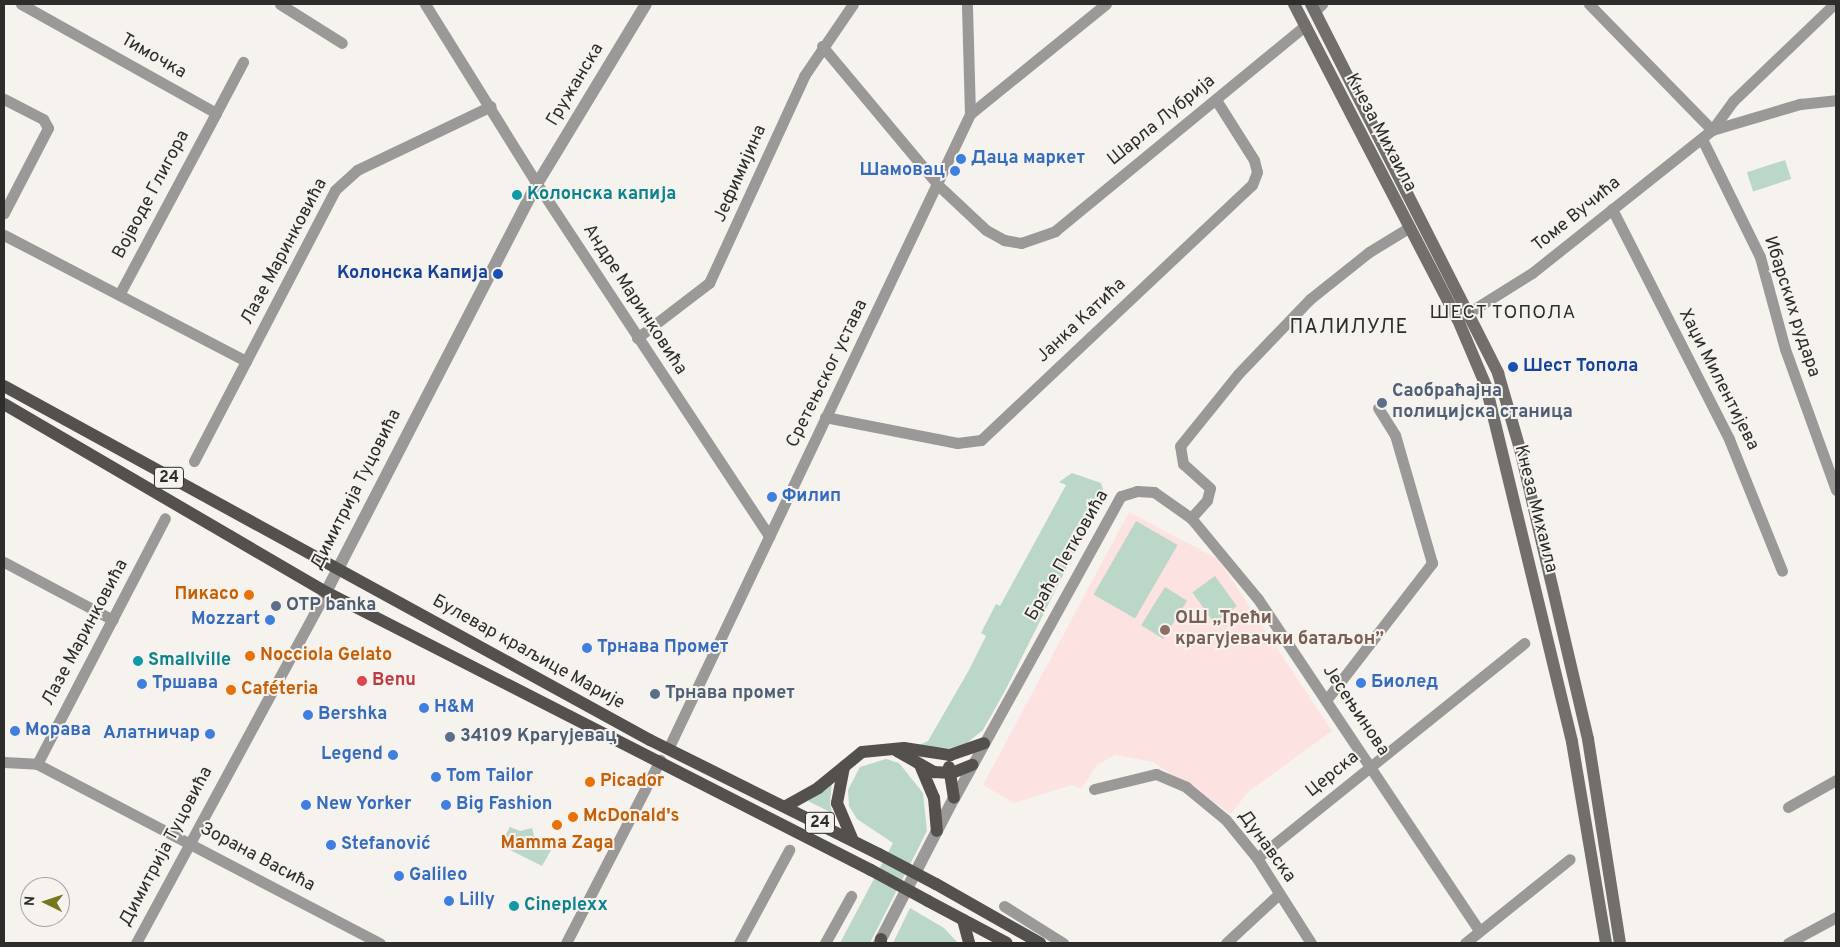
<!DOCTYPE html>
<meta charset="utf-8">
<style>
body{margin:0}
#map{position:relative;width:1840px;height:947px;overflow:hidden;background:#f6f3ee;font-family:Overpass,sans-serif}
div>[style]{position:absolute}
.education>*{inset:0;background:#fde2e2}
.green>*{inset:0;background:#bad7c7;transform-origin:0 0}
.minor>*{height:11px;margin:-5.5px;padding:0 5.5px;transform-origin:5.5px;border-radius:5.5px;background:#9b9997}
.tertiary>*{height:12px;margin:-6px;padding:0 6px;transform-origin:6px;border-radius:6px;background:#9b9997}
.secondary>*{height:12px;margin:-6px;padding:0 6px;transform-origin:6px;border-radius:6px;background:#716e6c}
.primary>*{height:12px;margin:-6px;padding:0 6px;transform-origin:6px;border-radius:6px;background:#54504e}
.primary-bridge>*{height:12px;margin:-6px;padding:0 6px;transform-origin:6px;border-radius:6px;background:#54504e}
.dots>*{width:14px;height:14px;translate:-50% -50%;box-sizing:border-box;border:2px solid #f6f3ee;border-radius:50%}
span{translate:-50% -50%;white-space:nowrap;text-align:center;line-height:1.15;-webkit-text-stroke:4px #f6f3ee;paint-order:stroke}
.shield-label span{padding:1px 4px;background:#f6f3ee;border:1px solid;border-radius:4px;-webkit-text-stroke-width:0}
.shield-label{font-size:16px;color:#2e2d2b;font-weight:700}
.street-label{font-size:18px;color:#2e2d2b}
.shop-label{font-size:18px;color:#366cbe;font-weight:700}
.left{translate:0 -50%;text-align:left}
.right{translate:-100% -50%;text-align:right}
.culture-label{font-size:18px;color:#0d838f;font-weight:700}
.transit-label{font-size:18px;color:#164399;font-weight:700}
.service-label{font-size:18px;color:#4e5e75;font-weight:700}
.food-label{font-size:18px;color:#c56008;font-weight:700}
.education-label{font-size:18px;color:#785e54;font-weight:700}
.health-label{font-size:18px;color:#be3a42;font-weight:700}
.neighbourhood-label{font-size:19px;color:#2e2d2b;letter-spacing:1px}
.quarter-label{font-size:20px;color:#2e2d2b;letter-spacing:1px}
.frame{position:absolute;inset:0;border:5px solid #2e2d2b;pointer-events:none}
.north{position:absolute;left:20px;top:877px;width:50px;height:50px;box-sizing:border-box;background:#f6f3ee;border:1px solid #a6a4a0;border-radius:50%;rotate:274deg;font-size:14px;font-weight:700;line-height:20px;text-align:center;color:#2e2d2b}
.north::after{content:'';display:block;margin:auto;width:18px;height:22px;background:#77771d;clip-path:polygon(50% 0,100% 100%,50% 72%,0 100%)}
</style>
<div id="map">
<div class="education">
<div style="clip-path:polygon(1129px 512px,1218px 559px,1332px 731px,1248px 792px,1231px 814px,1153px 762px,1115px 755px,1097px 765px,1081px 789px,1072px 785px,1014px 803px,983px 785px)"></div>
</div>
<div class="green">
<div style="left:1785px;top:160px;width:20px;height:40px;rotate:72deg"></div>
<div style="clip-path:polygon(1072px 473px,1101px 483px,1104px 493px,1006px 689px,983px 730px,967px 743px,949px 748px,917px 746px,928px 741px,969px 670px,986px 636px,981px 633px,996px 604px,1000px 606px,1066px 485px,1059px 482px)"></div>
<div style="left:1136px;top:521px;width:48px;height:85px;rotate:30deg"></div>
<div style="left:1215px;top:576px;width:37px;height:28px;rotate:54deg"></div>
<div style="left:1165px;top:587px;width:26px;height:45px;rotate:32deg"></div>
<div style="clip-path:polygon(886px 759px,899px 763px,923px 793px,927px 831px,870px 943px,840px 943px,893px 843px,857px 819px,849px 806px,848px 790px,860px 767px)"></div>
<div style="clip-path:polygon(832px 782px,830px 803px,832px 813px,808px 801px)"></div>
<div style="clip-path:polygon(510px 827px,520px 831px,532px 828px,534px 836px,554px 845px,542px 866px,500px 845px)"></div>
<div style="clip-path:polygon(910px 908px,944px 928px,958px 943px,893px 943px)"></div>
</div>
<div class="minor">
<div style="left:21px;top:4px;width:223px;rotate:29.2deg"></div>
<div style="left:216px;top:113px;width:58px;rotate:-62.1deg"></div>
<div style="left:280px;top:4px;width:73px;rotate:32.2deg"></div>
<div style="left:425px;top:4px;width:212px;rotate:58.1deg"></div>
<div style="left:537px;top:184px;width:422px;rotate:56.6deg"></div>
<div style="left:1589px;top:4px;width:176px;rotate:45.7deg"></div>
<div style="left:1712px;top:130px;width:36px;rotate:-54deg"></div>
<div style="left:1733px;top:101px;width:140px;rotate:-43.8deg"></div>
<div style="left:1315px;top:11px;width:10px;rotate:-45deg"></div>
<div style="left:822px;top:46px;width:182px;rotate:50.1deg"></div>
<div style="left:939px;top:186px;width:64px;rotate:43.1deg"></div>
<div style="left:986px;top:230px;width:21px;rotate:29deg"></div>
<div style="left:1004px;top:240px;width:17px;rotate:10deg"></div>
<div style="left:1021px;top:243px;width:36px;rotate:-19deg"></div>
<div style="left:1055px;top:231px;width:323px;rotate:-39.4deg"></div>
<div style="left:4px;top:99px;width:44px;rotate:27.1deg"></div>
<div style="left:43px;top:119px;width:10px;rotate:61deg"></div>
<div style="left:48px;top:128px;width:96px;rotate:117.4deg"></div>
<div style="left:970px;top:114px;width:175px;rotate:-39deg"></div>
<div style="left:1702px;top:139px;width:131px;rotate:63.8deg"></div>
<div style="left:1760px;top:257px;width:95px;rotate:74.8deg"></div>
<div style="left:1785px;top:349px;width:150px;rotate:70.1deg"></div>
<div style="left:1612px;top:209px;width:258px;rotate:63deg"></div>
<div style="left:1729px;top:439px;width:142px;rotate:68.1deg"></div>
<div style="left:4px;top:235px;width:273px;rotate:27.5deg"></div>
<div style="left:120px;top:293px;width:204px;rotate:-61.9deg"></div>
<div style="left:1460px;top:318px;width:85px;rotate:-32deg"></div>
<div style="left:1532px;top:273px;width:230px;rotate:-38.5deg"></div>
<div style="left:1712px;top:130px;width:92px;rotate:-16.5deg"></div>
<div style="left:1800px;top:104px;width:36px;rotate:-6deg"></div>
<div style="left:637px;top:338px;width:91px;rotate:-37.4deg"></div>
<div style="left:709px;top:283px;width:228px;rotate:-65.3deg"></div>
<div style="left:804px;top:76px;width:87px;rotate:-55.8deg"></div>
<div style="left:825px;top:417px;width:135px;rotate:11.1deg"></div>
<div style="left:957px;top:443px;width:24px;rotate:-7deg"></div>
<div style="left:981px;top:440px;width:372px;rotate:-43.3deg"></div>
<div style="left:1252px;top:185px;width:14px;rotate:-69deg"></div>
<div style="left:1257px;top:172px;width:12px;rotate:-104deg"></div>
<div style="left:1254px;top:160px;width:71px;rotate:-122.3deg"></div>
<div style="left:194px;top:461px;width:305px;rotate:-62.5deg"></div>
<div style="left:335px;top:190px;width:30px;rotate:-42deg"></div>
<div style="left:357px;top:170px;width:148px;rotate:-25.5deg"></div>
<div style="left:1191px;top:518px;width:105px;rotate:50.4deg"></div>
<div style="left:1258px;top:599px;width:399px;rotate:56.3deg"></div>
<div style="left:4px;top:562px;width:123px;rotate:28deg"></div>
<div style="left:1327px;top:699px;width:172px;rotate:-52.3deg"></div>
<div style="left:1432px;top:563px;width:133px;rotate:-106.1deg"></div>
<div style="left:1395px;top:435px;width:32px;rotate:-122deg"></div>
<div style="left:668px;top:749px;width:703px;rotate:-64.56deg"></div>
<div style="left:970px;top:114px;width:110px;rotate:-91.6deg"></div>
<div style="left:4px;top:762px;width:33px;rotate:3deg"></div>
<div style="left:37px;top:764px;width:387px;rotate:27.6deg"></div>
<div style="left:37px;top:764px;width:277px;rotate:-62.5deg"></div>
<div style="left:1094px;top:789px;width:64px;rotate:-13.6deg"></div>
<div style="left:1156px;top:774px;width:33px;rotate:23deg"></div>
<div style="left:1186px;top:787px;width:52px;rotate:39.5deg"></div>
<div style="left:1226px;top:820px;width:49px;rotate:50.8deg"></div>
<div style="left:1257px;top:858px;width:101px;rotate:57.6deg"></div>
<div style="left:954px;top:798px;width:345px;rotate:-61.1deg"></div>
<div style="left:1121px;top:496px;width:17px;rotate:-17deg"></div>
<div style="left:1137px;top:491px;width:17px;rotate:3deg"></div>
<div style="left:1154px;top:492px;width:45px;rotate:35.1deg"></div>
<div style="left:1191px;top:518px;width:24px;rotate:-48deg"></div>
<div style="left:1207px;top:500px;width:12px;rotate:-76deg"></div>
<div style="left:1210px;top:488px;width:36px;rotate:-138deg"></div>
<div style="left:1183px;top:464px;width:18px;rotate:-99deg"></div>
<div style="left:1180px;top:446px;width:92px;rotate:-51.1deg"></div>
<div style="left:1238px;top:374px;width:104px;rotate:-46.2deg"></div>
<div style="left:1310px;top:299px;width:75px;rotate:-38.5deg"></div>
<div style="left:1369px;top:252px;width:48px;rotate:-31.4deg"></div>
<div style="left:1788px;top:807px;width:55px;rotate:-29.4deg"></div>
<div style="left:1257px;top:858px;width:343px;rotate:-38.8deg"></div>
<div style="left:1004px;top:906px;width:70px;rotate:32.1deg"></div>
<div style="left:136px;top:943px;width:399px;rotate:-61.6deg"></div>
<div style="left:566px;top:943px;width:206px;rotate:-62.8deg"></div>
<div style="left:739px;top:943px;width:106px;rotate:-61.7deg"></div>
<div style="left:825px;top:943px;width:54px;rotate:-61deg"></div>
<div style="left:1226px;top:943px;width:72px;rotate:-42.8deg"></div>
<div style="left:1465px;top:943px;width:134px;rotate:-38.7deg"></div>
<div style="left:1788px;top:943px;width:55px;rotate:-28.4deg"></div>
</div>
<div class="tertiary">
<div style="left:326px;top:592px;width:459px;rotate:-62.7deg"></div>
<div style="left:537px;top:184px;width:210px;rotate:-58.8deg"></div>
<div style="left:879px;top:943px;width:163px;rotate:-62.7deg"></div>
</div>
<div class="secondary">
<div style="left:1294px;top:4px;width:356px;rotate:62.6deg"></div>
<div style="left:1458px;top:320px;width:72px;rotate:67deg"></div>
<div style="left:1486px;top:386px;width:366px;rotate:76.4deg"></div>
<div style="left:1572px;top:742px;width:204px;rotate:80.4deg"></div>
<div style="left:1311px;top:4px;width:414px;rotate:63.1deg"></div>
<div style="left:1498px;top:373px;width:79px;rotate:73.9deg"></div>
<div style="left:1520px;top:449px;width:298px;rotate:76.8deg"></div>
<div style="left:1588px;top:739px;width:206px;rotate:81.1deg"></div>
</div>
<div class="primary">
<div style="left:4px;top:386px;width:737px;rotate:28.72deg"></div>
<div style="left:650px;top:740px;width:256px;rotate:26.5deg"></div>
<div style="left:4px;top:404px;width:373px;rotate:30.3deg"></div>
<div style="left:326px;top:592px;width:612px;rotate:27.03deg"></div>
<div style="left:897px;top:751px;width:43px;rotate:29.6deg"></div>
<div style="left:934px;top:772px;width:18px;rotate:3deg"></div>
<div style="left:952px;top:773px;width:22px;rotate:-22deg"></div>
<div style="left:920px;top:765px;width:36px;rotate:67deg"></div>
<div style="left:934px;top:798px;width:33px;rotate:85deg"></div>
<div style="left:844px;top:767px;width:37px;rotate:101deg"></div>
<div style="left:837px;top:803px;width:39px;rotate:67deg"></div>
<div style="left:949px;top:767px;width:31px;rotate:81deg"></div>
<div style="left:786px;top:806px;width:37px;rotate:-29deg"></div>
<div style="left:818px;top:788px;width:57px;rotate:-39.3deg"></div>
<div style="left:862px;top:752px;width:42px;rotate:-5.4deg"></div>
<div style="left:904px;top:748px;width:47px;rotate:8.7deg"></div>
<div style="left:950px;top:755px;width:36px;rotate:-19deg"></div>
<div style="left:936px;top:884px;width:120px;rotate:29.6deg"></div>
<div style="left:928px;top:901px;width:89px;rotate:28deg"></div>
<div style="left:963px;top:920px;width:24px;rotate:75deg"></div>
<div style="left:881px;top:939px;width:4px;rotate:90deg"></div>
</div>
<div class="primary-bridge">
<div style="left:879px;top:854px;width:64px;rotate:27.8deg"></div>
<div style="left:871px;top:870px;width:65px;rotate:28.5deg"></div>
</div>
<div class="dots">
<div style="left:961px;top:159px;background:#3f7fe0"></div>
<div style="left:955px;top:171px;background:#3f7fe0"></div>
<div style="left:517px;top:195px;background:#0f9aa8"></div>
<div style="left:498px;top:274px;background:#1a4fb4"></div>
<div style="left:1513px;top:367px;background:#1a4fb4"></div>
<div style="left:1382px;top:403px;background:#5c6f8a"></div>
<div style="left:772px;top:497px;background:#3f7fe0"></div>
<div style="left:249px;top:595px;background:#e8710a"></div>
<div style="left:276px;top:606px;background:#5c6f8a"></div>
<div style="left:270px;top:620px;background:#3f7fe0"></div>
<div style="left:1165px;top:630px;background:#8d6e63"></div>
<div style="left:587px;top:648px;background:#3f7fe0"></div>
<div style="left:250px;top:656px;background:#e8710a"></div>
<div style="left:138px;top:661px;background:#0f9aa8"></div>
<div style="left:362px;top:681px;background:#e0444e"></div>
<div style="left:1361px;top:683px;background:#3f7fe0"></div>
<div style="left:142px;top:684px;background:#3f7fe0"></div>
<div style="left:231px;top:690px;background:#e8710a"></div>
<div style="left:655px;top:694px;background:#5c6f8a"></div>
<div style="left:424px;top:708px;background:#3f7fe0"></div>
<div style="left:308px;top:715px;background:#3f7fe0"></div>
<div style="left:15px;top:731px;background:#3f7fe0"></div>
<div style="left:210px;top:734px;background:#3f7fe0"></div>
<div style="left:450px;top:737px;background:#5c6f8a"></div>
<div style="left:393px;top:755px;background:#3f7fe0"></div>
<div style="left:436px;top:777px;background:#3f7fe0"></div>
<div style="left:590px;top:782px;background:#e8710a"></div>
<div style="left:306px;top:805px;background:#3f7fe0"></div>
<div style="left:446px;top:805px;background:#3f7fe0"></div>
<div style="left:573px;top:817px;background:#e8710a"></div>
<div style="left:557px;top:825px;background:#e8710a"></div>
<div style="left:331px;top:845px;background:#3f7fe0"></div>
<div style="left:399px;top:876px;background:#3f7fe0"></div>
<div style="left:449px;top:901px;background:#3f7fe0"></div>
<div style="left:514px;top:906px;background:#0f9aa8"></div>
</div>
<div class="shield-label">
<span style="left:169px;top:478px">24</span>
<span style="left:820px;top:823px">24</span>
</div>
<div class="street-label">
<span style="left:153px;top:57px;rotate:30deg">Тимочка</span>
<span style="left:576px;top:85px;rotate:-59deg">Гружанска</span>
<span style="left:1162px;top:121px;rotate:-39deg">Шарла Лубрија</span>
<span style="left:1380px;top:133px;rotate:62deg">Кнеза Михаила</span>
<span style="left:741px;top:174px;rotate:-66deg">Јефимијина</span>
<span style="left:152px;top:195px;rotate:-62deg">Војводе Глигора</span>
<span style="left:1577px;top:215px;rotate:-39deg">Томе Вучића</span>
<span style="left:285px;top:252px;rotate:-62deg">Лазе Маринковића</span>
<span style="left:634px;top:300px;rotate:57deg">Андре Маринковића</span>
<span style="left:1791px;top:307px;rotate:72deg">Ибарских рудара</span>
<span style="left:1082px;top:321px;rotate:-43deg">Јанка Катића</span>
<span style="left:828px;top:374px;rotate:-64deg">Сретењског устава</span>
<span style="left:1718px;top:380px;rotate:63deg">Хаџи Милентијева</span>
<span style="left:357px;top:490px;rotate:-63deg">Димитрија Туцовића</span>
<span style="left:1535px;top:509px;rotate:76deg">Кнеза Михаила</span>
<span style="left:1068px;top:556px;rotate:-60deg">Браће Петковића</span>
<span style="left:86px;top:633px;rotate:-62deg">Лазе Маринковића</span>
<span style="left:528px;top:653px;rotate:29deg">Булевар краљице Марије</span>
<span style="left:1355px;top:711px;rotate:56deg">Јесењинова</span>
<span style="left:1333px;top:775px;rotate:-39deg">Церска</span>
<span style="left:167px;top:847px;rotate:-62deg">Димитрија Туцовића</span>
<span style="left:1266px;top:847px;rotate:54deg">Дунавска</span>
<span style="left:257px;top:858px;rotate:28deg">Зорана Васића</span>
</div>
<div class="shop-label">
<span class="left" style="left:971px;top:159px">Даца маркет</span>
<span class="right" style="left:945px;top:171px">Шамовац</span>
<span class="left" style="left:782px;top:497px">Филип</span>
<span class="right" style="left:260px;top:620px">Mozzart</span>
<span class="left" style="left:597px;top:648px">Трнава Промет</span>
<span class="left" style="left:1371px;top:683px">Биолед</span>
<span class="left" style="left:152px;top:684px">Тршава</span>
<span class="left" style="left:434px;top:708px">H&amp;M</span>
<span class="left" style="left:318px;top:715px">Bershka</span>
<span class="left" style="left:25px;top:731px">Морава</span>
<span class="right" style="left:200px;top:734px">Алатничар</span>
<span class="right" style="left:383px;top:755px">Legend</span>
<span class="left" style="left:446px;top:777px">Tom Tailor</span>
<span class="left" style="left:316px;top:805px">New Yorker</span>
<span class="left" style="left:456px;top:805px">Big Fashion</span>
<span class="left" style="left:341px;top:845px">Stefanović</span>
<span class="left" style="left:409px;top:876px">Galileo</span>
<span class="left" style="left:459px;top:901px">Lilly</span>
</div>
<div class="culture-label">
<span class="left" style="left:527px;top:195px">Колонска капија</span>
<span class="left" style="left:148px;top:661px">Smallville</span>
<span class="left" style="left:524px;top:906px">Cineplexx</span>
</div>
<div class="transit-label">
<span class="right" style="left:488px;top:274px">Колонска Капија</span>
<span class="left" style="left:1523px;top:367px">Шест Топола</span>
</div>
<div class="service-label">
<span class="left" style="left:1392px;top:403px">Саобраћајна<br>полицијска станица</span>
<span class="left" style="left:286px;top:606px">OTP banka</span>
<span class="left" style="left:665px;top:694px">Трнава промет</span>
<span class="left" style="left:460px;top:737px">34109 Крагујевац</span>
</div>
<div class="food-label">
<span class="right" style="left:239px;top:595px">Пикасо</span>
<span class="left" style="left:260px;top:656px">Nocciola Gelato</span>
<span class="left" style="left:241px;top:690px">Caféteria</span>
<span class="left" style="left:600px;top:782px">Picador</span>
<span class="left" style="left:583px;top:817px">McDonald's</span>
<span style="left:557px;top:844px">Mamma Zaga</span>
</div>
<div class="education-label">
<span class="left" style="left:1175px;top:630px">ОШ „Трећи<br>крагујевачки батаљон”</span>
</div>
<div class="health-label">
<span class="left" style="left:372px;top:681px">Benu</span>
</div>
<div class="neighbourhood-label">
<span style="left:1503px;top:314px">ШЕСТ ТОПОЛА</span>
</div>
<div class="quarter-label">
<span style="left:1349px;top:328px">ПАЛИЛУЛЕ</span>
</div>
<div class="frame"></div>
<div class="north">N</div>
</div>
